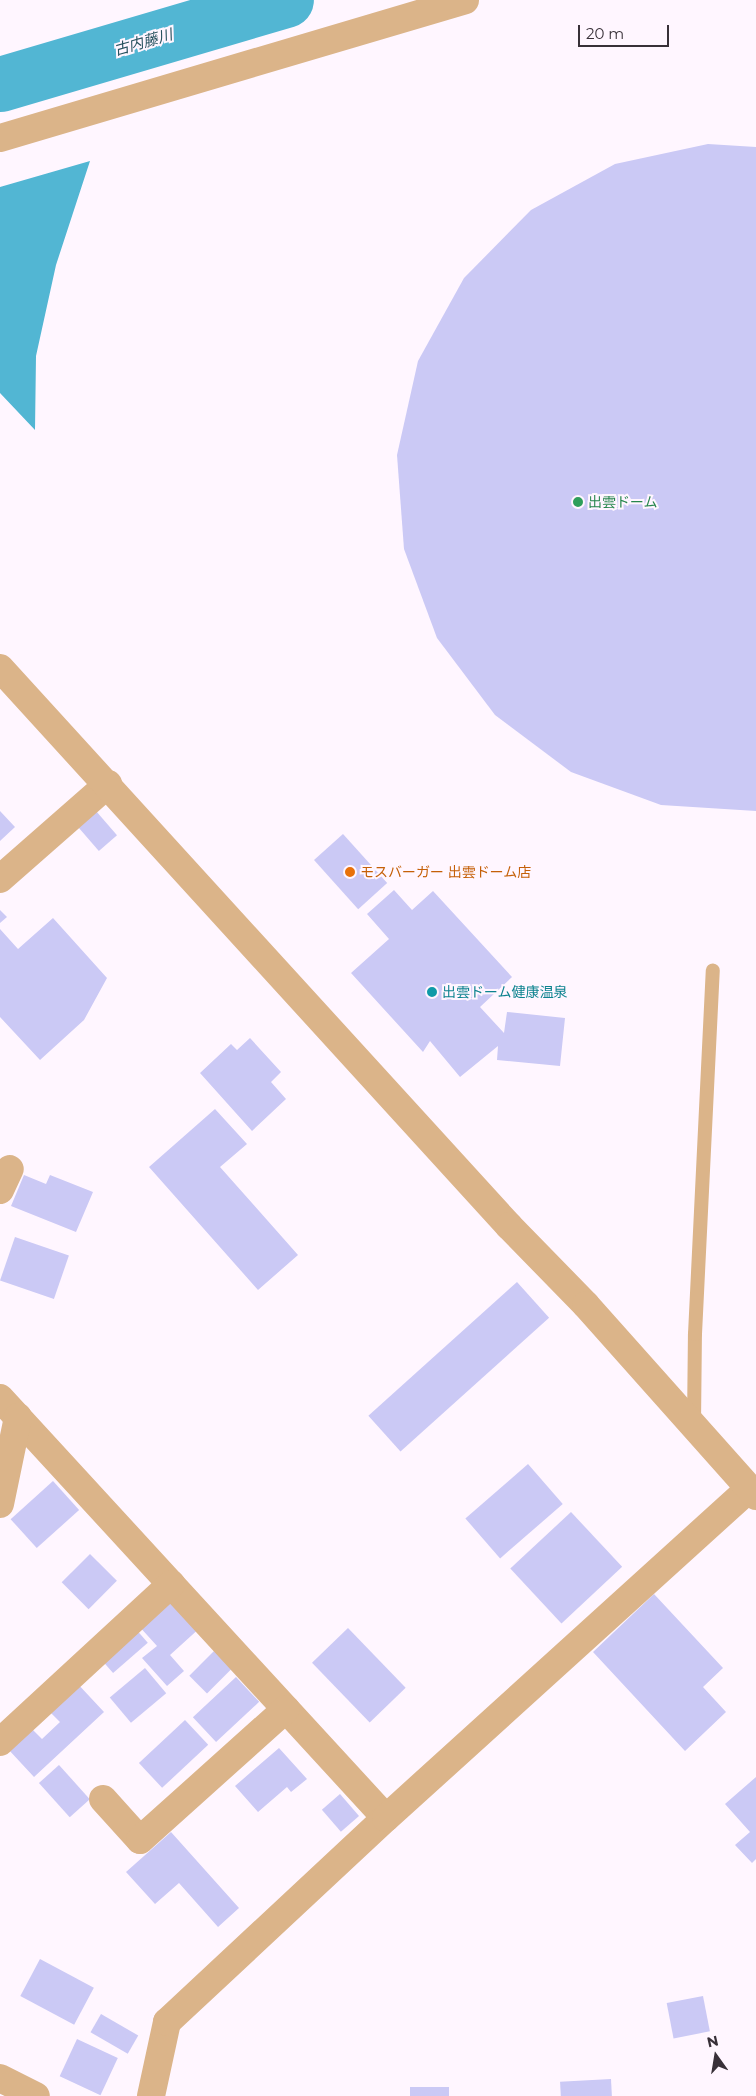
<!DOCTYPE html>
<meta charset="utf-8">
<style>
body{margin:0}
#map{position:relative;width:756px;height:2096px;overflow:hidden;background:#fff6ff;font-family:Montserrat,"Noto Sans JP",sans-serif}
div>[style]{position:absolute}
.water>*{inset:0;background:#52b6d3}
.river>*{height:55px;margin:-27.5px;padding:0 27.5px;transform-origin:27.5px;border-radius:27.5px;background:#52b6d3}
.building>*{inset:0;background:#cbc9f5;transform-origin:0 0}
.service>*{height:14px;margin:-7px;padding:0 7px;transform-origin:7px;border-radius:7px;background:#dbb489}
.minor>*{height:28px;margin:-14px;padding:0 14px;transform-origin:14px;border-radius:14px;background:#dbb489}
.tertiary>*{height:28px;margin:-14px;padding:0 14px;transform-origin:14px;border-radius:14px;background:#dbb489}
.dots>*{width:14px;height:14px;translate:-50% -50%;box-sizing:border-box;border:2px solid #fff6ff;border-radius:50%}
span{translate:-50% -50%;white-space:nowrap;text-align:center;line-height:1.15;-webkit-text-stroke:4px #fff6ff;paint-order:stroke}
.leisure-label{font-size:14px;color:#27864d}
.left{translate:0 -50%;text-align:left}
.food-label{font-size:14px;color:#c56008}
.culture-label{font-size:14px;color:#0d838f}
.water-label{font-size:15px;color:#27525f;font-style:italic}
.north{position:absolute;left:691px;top:2031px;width:50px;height:50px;-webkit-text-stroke:4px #fff6ff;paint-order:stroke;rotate:347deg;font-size:14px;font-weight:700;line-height:20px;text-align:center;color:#383038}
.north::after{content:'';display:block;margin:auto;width:18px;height:22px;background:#383038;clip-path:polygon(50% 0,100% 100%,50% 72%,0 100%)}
.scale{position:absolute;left:578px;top:25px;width:91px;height:22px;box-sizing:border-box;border:2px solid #383038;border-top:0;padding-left:6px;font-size:15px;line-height:18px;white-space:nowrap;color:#383038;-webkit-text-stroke:4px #fff6ff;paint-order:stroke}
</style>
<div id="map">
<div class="water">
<div style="clip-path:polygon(90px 161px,56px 265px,36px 356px,35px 430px,0 393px,0 187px)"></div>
</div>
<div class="river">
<div style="left:0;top:84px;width:298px;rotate:-16.4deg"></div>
</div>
<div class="building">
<div style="clip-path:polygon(708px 144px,756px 147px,756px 811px,661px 805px,571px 772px,495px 715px,437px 638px,404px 549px,397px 455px,418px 361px,464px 278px,531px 210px,615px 164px)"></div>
<div style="clip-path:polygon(0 811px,15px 827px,0 841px)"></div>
<div style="left:96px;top:811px;width:32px;height:24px;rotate:49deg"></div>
<div style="left:343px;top:834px;width:66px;height:39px;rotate:48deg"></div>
<div style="clip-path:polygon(394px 890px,412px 910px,433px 891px,512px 977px,480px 1007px,504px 1033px,507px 1012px,565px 1018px,560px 1066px,497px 1060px,498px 1046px,460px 1077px,430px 1041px,423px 1052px,351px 973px,389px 939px,367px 914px)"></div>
<div style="clip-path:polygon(0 910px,7px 917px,0 923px)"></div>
<div style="clip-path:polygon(53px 918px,107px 978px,84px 1020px,40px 1060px,0 1017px,0 929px,18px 949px)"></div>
<div style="clip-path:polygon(250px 1038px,281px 1072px,271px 1082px,286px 1099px,252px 1131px,200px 1073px,231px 1044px,237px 1050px)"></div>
<div style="clip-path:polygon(215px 1109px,247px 1144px,220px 1167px,298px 1255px,258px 1290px,149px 1167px)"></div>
<div style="clip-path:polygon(24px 1175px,46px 1184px,50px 1175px,93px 1192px,76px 1232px,11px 1206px)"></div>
<div style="left:15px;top:1237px;width:57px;height:46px;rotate:19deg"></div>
<div style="left:517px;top:1282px;width:48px;height:200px;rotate:48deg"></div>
<div style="left:528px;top:1464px;width:53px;height:83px;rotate:49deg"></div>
<div style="left:53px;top:1481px;width:39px;height:57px;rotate:48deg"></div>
<div style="left:571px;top:1512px;width:75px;height:83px;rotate:47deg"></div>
<div style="left:90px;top:1554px;width:38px;height:40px;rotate:45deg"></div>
<div style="clip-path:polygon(173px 1594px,202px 1626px,170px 1655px,184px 1671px,167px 1686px,142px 1658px,157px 1646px,138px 1625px)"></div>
<div style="clip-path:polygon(654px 1594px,723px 1668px,703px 1687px,726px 1712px,685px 1751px,593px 1652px)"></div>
<div style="left:134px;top:1627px;width:21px;height:46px;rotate:49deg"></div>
<div style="left:348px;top:1628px;width:83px;height:50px;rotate:46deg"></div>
<div style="left:219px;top:1646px;width:25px;height:42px;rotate:45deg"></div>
<div style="left:145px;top:1668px;width:33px;height:46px;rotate:50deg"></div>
<div style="left:236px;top:1677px;width:34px;height:59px;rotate:47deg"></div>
<div style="clip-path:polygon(76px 1682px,104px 1712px,34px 1777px,8px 1749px,31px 1728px,42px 1739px,60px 1722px,47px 1709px)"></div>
<div style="left:185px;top:1720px;width:34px;height:63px;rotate:47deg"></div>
<div style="clip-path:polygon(279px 1748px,307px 1779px,291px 1792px,287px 1787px,258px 1812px,235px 1786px)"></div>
<div style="left:59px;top:1765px;width:46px;height:27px;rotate:48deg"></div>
<div style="clip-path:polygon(756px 1777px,756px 1859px,752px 1863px,735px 1845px,750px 1832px,725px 1804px)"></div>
<div style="left:340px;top:1794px;width:29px;height:24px;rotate:49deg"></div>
<div style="clip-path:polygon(171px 1832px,239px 1908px,218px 1927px,179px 1883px,155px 1904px,126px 1872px)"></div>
<div style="left:40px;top:1959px;width:61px;height:42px;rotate:28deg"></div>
<div style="left:703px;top:1996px;width:36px;height:37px;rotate:79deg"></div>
<div style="left:101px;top:2014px;width:43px;height:21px;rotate:30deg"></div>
<div style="left:77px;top:2039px;width:45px;height:41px;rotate:25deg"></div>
<div style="left:611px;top:2079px;width:17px;height:51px;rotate:87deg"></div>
<div style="left:449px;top:2087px;width:9px;height:39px;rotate:90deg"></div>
</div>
<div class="service">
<div style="left:694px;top:1424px;width:90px;rotate:-89.4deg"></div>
<div style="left:695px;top:1334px;width:364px;rotate:-87.2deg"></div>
</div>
<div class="minor">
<div style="left:0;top:138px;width:485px;rotate:-16.5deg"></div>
<div style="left:0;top:879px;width:144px;rotate:-41.3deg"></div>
<div style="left:0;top:1190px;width:23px;rotate:-65deg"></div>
<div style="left:0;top:1398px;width:570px;rotate:47.42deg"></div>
<div style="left:0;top:1504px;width:89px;rotate:-78.3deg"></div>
<div style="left:0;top:1742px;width:233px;rotate:-42.7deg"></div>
<div style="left:103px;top:1799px;width:55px;rotate:47.9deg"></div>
<div style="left:140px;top:1840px;width:196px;rotate:-41.9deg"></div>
<div style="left:0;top:2078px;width:40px;rotate:26.6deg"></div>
<div style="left:151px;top:2096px;width:76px;rotate:-77.8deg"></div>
<div style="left:167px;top:2022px;width:299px;rotate:-43deg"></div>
<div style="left:386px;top:1818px;width:490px;rotate:-42.2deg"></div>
</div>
<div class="tertiary">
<div style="left:0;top:668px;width:755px;rotate:47.63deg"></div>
<div style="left:509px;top:1226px;width:110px;rotate:45.7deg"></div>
<div style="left:586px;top:1305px;width:256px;rotate:48.3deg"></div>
</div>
<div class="dots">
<div style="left:578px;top:502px;background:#2e9e5b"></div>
<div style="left:350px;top:872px;background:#e8710a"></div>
<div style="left:432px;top:992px;background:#0f9aa8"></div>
</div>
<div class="leisure-label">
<span class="left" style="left:588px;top:502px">出雲ドーム</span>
</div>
<div class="food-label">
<span class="left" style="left:360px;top:872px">モスバーガー 出雲ドーム店</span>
</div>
<div class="culture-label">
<span class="left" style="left:442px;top:992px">出雲ドーム健康温泉</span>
</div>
<div class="water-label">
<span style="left:143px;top:42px;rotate:-16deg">古内藤川</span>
</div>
<div class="north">N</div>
<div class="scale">20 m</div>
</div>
